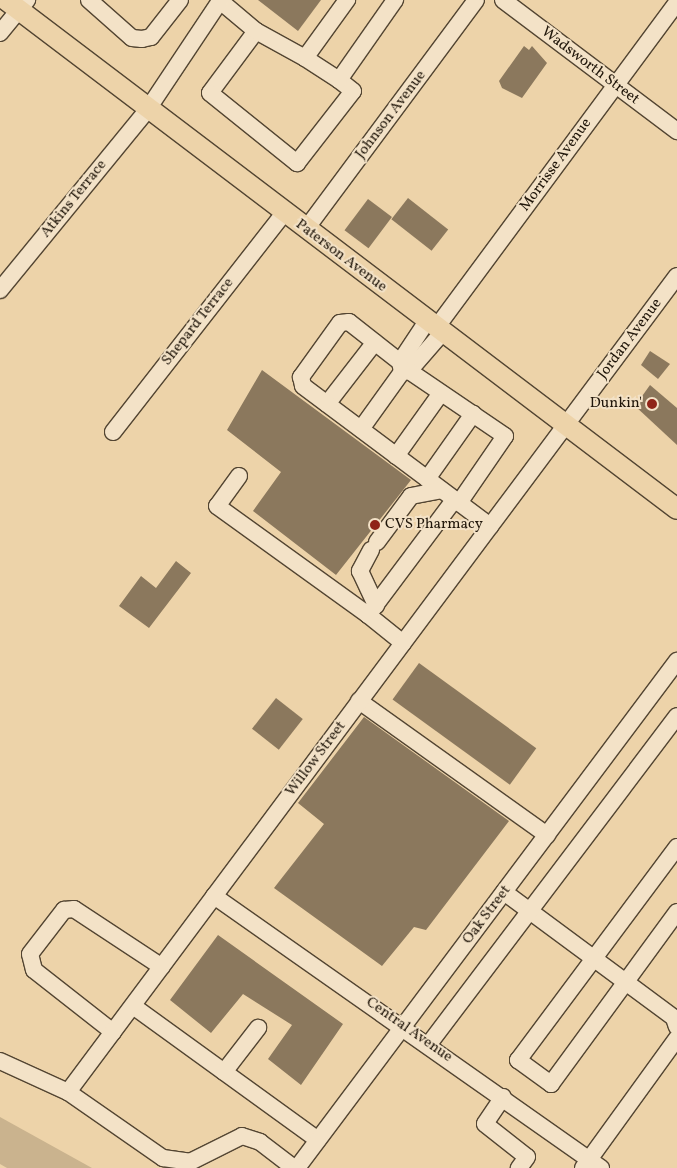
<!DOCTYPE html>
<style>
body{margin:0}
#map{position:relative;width:677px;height:1168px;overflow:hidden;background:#edd3a9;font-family:Vollkorn,serif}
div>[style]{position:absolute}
.green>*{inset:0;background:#cab38e}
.building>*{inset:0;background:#8b785d;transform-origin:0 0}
.roads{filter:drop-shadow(1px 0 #534532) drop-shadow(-1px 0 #534532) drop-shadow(0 1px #534532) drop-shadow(0 -1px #534532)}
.minor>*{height:16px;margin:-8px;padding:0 8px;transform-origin:8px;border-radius:8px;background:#f3e2c7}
.major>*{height:20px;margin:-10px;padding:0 10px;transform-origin:10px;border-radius:10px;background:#edd3a9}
.dots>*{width:14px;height:14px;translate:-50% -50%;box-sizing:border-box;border:2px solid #f3e2c7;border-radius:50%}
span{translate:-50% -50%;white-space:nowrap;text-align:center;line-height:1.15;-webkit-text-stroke:4px #f3e2c7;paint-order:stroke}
.street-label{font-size:15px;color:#20160a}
.poi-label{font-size:15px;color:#20160a}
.right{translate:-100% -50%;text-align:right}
.left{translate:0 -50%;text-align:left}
</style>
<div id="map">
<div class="green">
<div style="clip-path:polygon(0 1117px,92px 1168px,7px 1168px,0 1164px)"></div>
</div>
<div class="building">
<div style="clip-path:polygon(258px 0,321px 0,298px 31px)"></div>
<div style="clip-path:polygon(524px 46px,529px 50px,532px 46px,547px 63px,522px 98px,502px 88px,499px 81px)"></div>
<div style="left:408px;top:198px;width:51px;height:27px;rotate:38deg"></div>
<div style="left:368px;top:199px;width:30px;height:39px;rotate:37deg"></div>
<div style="clip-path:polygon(650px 351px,670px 364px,658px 379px,641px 365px)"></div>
<div style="clip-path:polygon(262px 370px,411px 480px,336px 575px,253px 511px,281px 472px,227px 430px)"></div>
<div style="clip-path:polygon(650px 385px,677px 408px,677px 445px,635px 406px)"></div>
<div style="clip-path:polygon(176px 561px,191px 573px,149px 628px,119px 606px,141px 576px,156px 588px)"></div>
<div style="left:419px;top:663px;width:145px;height:45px;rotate:36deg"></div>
<div style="left:276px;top:698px;width:34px;height:39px;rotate:38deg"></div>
<div style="clip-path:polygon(364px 717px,509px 821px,426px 930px,414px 927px,382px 966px,274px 888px,324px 824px,298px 803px)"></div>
<div style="clip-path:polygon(218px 935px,343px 1024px,301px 1085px,268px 1059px,292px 1025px,243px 994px,211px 1033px,170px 1000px)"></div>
</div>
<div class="roads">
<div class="minor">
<div style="left:89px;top:0;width:57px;rotate:41.5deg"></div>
<div style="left:132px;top:38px;width:10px;rotate:6deg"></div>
<div style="left:142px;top:39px;width:9px;rotate:-13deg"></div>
<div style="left:151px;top:37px;width:47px;rotate:-51.9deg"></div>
<div style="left:219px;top:0;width:48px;rotate:40deg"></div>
<div style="left:256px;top:31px;width:77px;rotate:126.6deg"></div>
<div style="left:210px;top:93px;width:112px;rotate:38.8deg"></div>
<div style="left:297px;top:163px;width:91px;rotate:-52.1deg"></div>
<div style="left:353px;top:91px;width:18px;rotate:-142deg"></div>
<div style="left:339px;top:80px;width:98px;rotate:-55deg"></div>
<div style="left:503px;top:0;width:218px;rotate:37deg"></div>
<div style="left:256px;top:31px;width:56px;rotate:28.9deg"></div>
<div style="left:0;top:33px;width:43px;rotate:-50.7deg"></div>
<div style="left:339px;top:80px;width:40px;rotate:-147.1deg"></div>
<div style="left:305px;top:58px;width:72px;rotate:-54.1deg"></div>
<div style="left:306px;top:229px;width:285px;rotate:-53.4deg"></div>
<div style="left:0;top:290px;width:234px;rotate:-50.7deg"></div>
<div style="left:148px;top:109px;width:130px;rotate:-56.3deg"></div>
<div style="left:436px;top:328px;width:405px;rotate:-53.5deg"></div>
<div style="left:400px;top:362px;width:49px;rotate:-56.6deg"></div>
<div style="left:409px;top:371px;width:50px;rotate:-49deg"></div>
<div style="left:327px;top:404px;width:78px;rotate:-52.3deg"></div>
<div style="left:361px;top:429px;width:70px;rotate:-54.3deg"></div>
<div style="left:113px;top:432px;width:278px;rotate:-52deg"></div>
<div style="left:396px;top:456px;width:77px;rotate:-54.5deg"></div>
<div style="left:239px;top:476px;width:37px;rotate:126deg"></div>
<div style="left:217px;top:506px;width:186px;rotate:35.8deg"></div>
<div style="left:427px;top:479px;width:80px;rotate:-54.7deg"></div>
<div style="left:459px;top:503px;width:81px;rotate:-55.5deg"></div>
<div style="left:505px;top:436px;width:116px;rotate:-145.9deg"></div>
<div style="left:409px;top:371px;width:7px;rotate:172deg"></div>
<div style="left:402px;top:372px;width:10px;rotate:-101deg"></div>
<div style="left:400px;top:362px;width:65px;rotate:-141.9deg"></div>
<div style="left:349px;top:322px;width:9px;rotate:174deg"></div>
<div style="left:340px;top:323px;width:67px;rotate:125.8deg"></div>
<div style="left:301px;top:377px;width:9px;rotate:77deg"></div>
<div style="left:303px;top:386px;width:234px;rotate:36.8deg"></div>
<div style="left:377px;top:542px;width:57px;rotate:-53.5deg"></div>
<div style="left:411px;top:496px;width:31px;rotate:-11deg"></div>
<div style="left:371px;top:550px;width:24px;rotate:118deg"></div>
<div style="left:360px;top:571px;width:38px;rotate:65deg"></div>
<div style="left:403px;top:643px;width:45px;rotate:-141.3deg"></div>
<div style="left:368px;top:615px;width:144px;rotate:-53.2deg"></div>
<div style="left:359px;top:701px;width:231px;rotate:35.5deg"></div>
<div style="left:677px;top:847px;width:266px;rotate:126.7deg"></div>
<div style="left:518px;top:1060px;width:41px;rotate:36deg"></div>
<div style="left:551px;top:1084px;width:213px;rotate:-53.8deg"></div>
<div style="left:504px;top:892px;width:212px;rotate:36.5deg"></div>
<div style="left:674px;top:1018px;width:9px;rotate:72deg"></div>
<div style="left:214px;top:896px;width:473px;rotate:35.1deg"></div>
<div style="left:133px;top:1006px;width:228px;rotate:35.9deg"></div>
<div style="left:113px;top:1032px;width:100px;rotate:-141.9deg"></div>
<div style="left:34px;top:970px;width:16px;rotate:-104deg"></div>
<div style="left:30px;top:954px;width:56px;rotate:-52.3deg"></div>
<div style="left:64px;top:910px;width:10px;rotate:-6deg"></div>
<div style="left:74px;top:909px;width:105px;rotate:33.4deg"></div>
<div style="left:429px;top:1044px;width:411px;rotate:-52.9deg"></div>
<div style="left:0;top:1061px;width:75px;rotate:24.5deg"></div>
<div style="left:68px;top:1092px;width:116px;rotate:34.8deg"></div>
<div style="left:163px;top:1158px;width:27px;rotate:8deg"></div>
<div style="left:190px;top:1162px;width:58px;rotate:-26.6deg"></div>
<div style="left:242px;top:1136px;width:19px;rotate:18deg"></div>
<div style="left:260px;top:1142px;width:43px;rotate:37.4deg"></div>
<div style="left:224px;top:1072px;width:56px;rotate:-52.3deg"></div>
<div style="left:68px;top:1092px;width:1018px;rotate:-53.27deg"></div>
<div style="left:503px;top:1097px;width:32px;rotate:124deg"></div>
<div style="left:485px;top:1124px;width:53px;rotate:38.2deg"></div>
<div style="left:527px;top:1157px;width:14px;rotate:126deg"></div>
<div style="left:297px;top:1168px;width:634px;rotate:-53.15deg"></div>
<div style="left:583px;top:1168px;width:160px;rotate:-54.1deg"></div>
</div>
<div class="major">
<div style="left:6px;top:0;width:842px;rotate:37.18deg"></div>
</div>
</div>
<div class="dots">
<div style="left:652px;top:404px;background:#8f2418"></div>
<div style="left:375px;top:525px;background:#8f2418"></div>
</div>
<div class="street-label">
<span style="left:590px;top:66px;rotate:37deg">Wadsworth Street</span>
<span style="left:391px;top:115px;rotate:-53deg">Johnson Avenue</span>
<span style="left:556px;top:165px;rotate:-54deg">Morrisse Avenue</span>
<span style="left:74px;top:199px;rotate:-51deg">Atkins Terrace</span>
<span style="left:341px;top:256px;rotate:37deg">Paterson Avenue</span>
<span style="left:198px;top:322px;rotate:-52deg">Shepard Terrace</span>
<span style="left:630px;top:339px;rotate:-53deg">Jordan Avenue</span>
<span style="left:316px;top:759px;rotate:-53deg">Willow Street</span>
<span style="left:487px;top:915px;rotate:-53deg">Oak Street</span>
<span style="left:409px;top:1030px;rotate:35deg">Central Avenue</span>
</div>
<div class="poi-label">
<span class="right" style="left:642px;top:404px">Dunkin'</span>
<span class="left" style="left:385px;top:525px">CVS Pharmacy</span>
</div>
</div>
